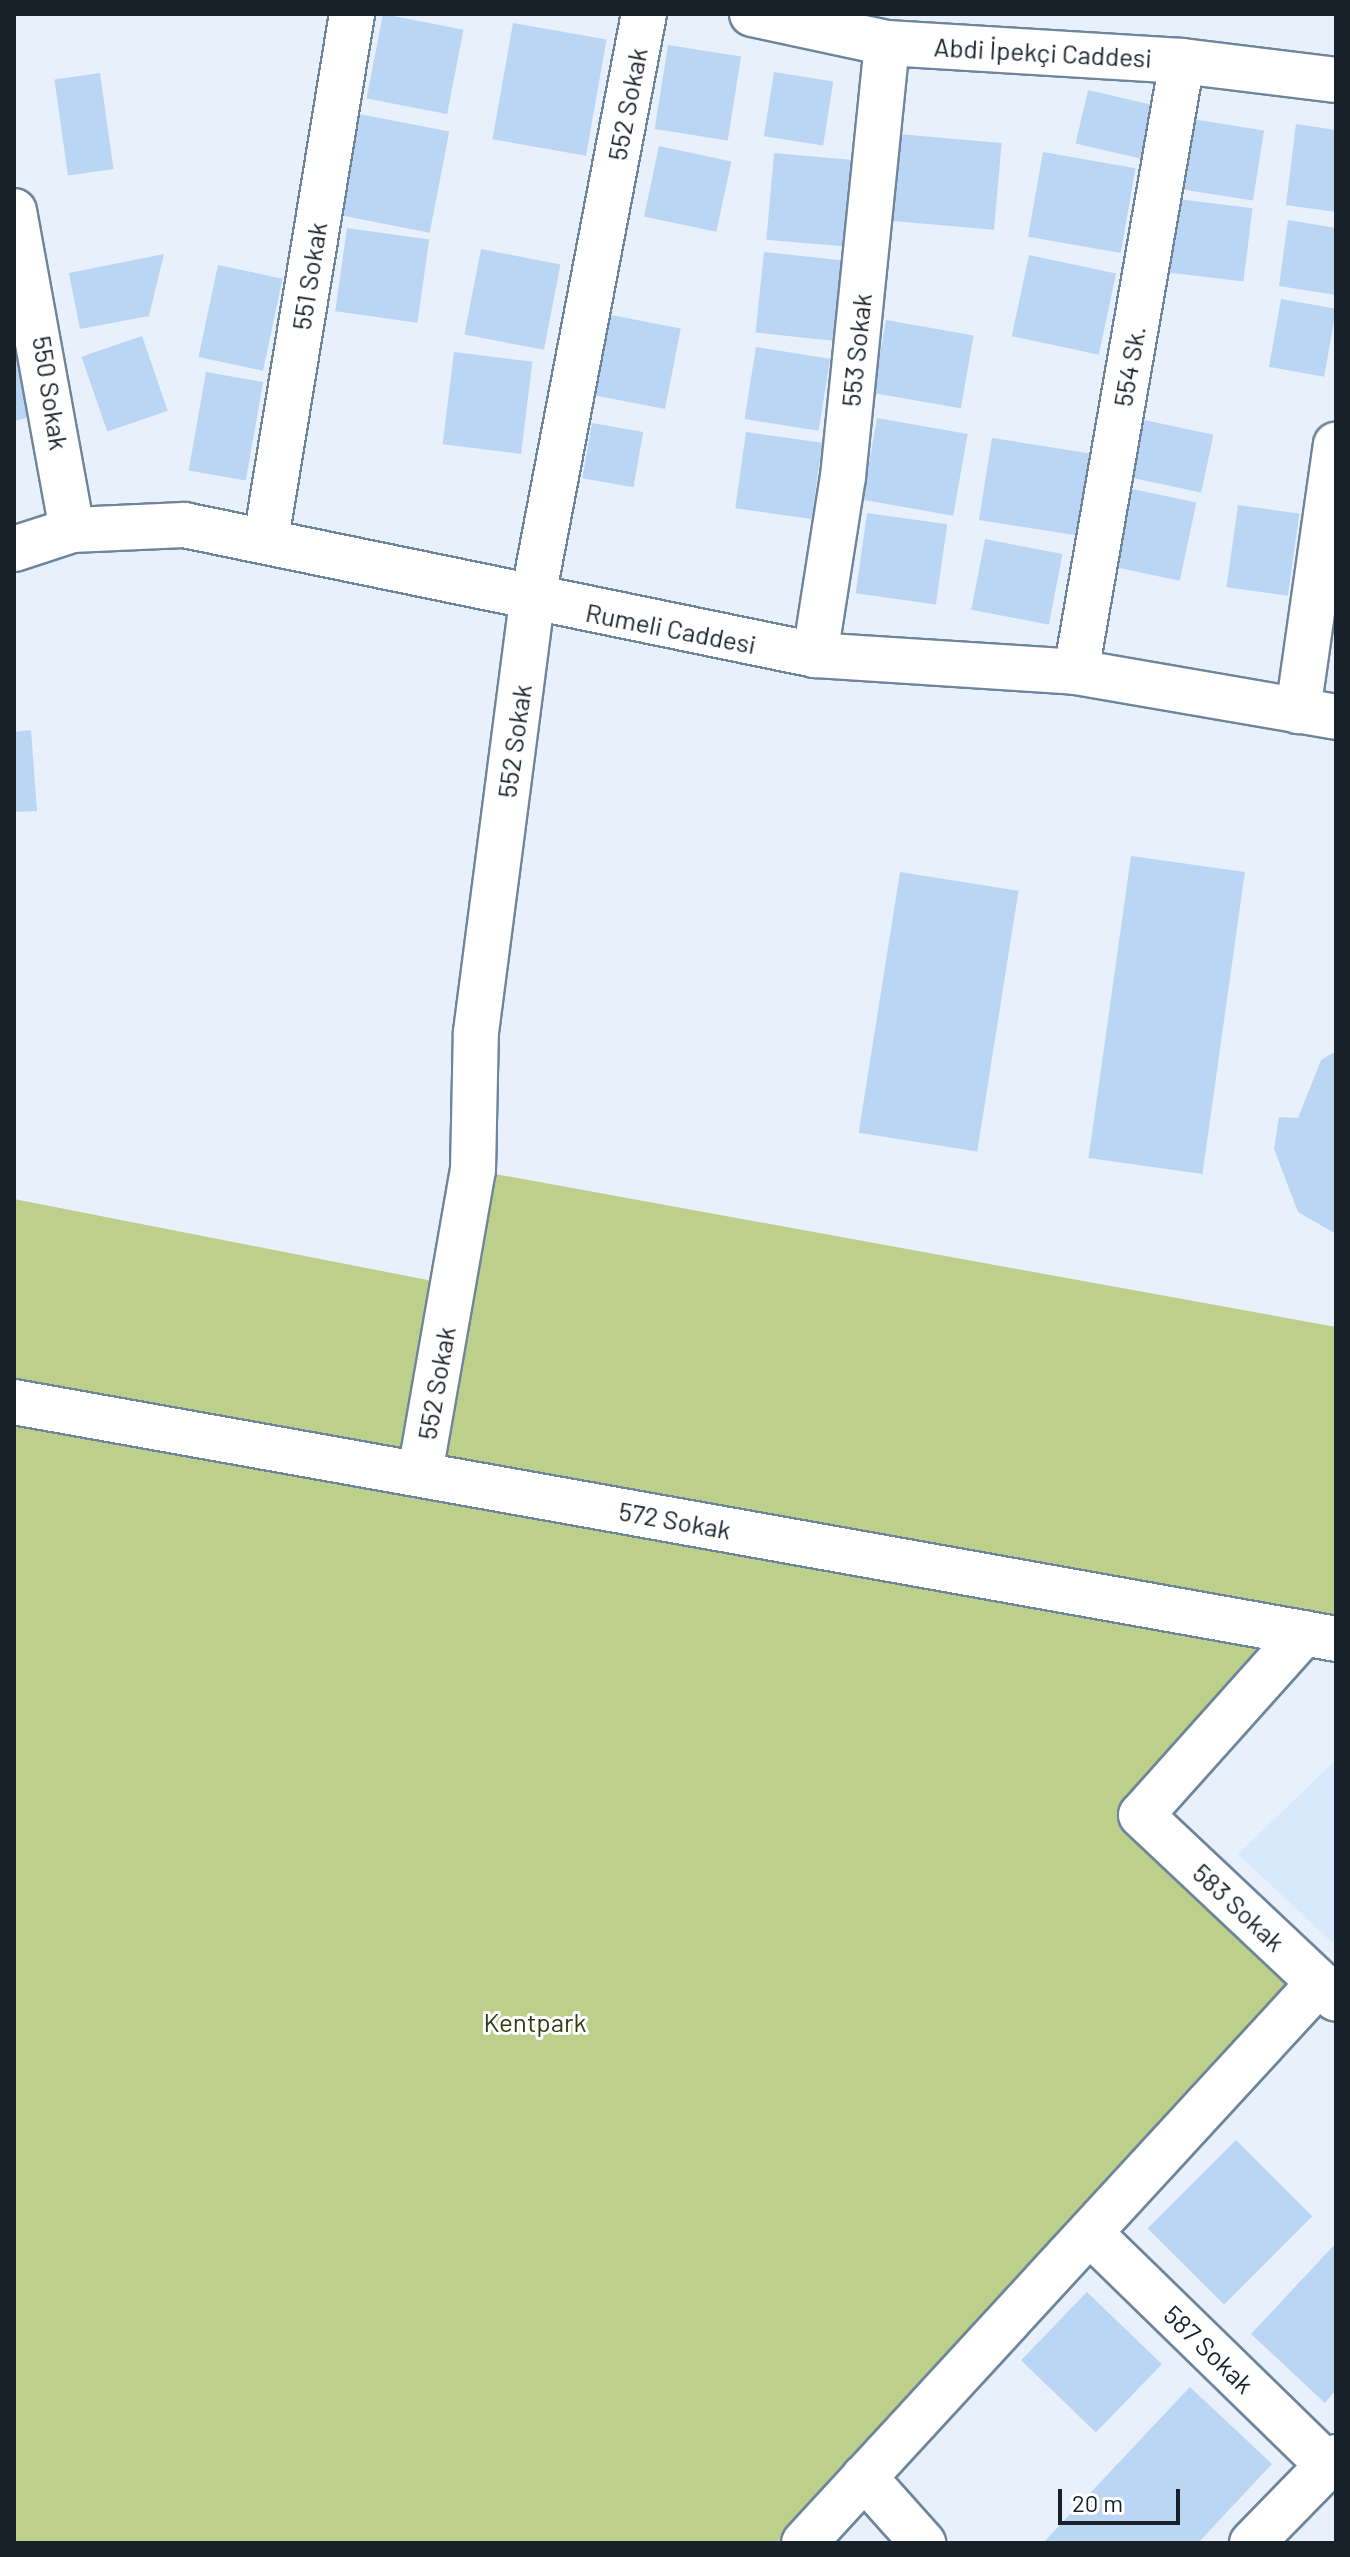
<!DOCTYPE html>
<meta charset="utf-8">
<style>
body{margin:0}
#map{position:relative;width:1350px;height:2557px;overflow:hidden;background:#e7f0fb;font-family:Barlow,sans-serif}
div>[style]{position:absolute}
.built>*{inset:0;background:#d7e9fc}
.green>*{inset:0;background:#bdd08b}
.building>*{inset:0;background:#bbd6f4;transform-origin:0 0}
.roads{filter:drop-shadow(2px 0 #6f859c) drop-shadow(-2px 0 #6f859c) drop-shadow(0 2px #6f859c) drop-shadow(0 -2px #6f859c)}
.minor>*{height:44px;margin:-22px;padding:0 22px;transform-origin:22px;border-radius:22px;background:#fff}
span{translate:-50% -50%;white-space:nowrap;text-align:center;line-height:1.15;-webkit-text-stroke:6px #fff;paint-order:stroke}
.street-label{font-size:26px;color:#18202a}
.park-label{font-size:26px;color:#323c13}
.frame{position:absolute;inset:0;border:16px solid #18202a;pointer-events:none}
.scale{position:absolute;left:1058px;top:2489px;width:122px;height:36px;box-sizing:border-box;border:4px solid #18202a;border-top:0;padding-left:10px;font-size:24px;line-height:28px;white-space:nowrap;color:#18202a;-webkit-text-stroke:6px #fff;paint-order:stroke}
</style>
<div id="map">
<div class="built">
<div style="clip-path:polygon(1336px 1760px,1336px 1946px,1238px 1854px)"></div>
</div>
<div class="green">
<div style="clip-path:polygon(473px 1170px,1336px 1327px,1336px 1639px,1304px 1634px,1142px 1815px,1319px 1983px,804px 2543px,14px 2543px,14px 1199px,453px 1285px)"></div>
</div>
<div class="building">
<div style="left:383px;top:14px;width:82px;height:86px;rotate:11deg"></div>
<div style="left:513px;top:23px;width:95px;height:118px;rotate:10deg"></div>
<div style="left:668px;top:45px;width:74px;height:85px;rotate:9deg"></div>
<div style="left:774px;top:72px;width:60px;height:65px;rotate:9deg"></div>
<div style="left:100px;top:73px;width:97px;height:46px;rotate:82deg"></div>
<div style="left:1088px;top:90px;width:73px;height:55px;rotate:13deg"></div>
<div style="left:359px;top:114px;width:92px;height:103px;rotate:11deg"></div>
<div style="left:1192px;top:119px;width:73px;height:71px;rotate:9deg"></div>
<div style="clip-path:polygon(1296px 124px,1336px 130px,1336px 212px,1286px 205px)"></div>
<div style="left:898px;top:134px;width:104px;height:87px;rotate:5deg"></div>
<div style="left:659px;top:146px;width:74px;height:72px;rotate:12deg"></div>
<div style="left:1043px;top:152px;width:94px;height:86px;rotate:10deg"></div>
<div style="left:774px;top:153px;width:85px;height:87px;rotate:5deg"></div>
<div style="left:1178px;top:199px;width:75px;height:74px;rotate:7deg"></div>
<div style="clip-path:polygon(1288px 220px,1336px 228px,1336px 295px,1279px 286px)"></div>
<div style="left:347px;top:228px;width:83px;height:84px;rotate:8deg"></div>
<div style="left:481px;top:249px;width:81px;height:87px;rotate:11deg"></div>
<div style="left:764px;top:252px;width:78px;height:81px;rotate:6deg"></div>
<div style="clip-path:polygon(164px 254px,149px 316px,80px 329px,69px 273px)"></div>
<div style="left:1029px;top:255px;width:89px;height:83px;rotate:12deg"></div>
<div style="left:218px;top:265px;width:66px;height:94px;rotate:12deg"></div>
<div style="left:1281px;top:299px;width:56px;height:69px;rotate:10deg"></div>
<div style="left:611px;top:315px;width:71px;height:82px;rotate:11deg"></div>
<div style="left:886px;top:320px;width:89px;height:74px;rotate:10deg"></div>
<div style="left:142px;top:336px;width:79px;height:64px;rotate:71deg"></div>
<div style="clip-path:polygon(19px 341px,39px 415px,14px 421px,14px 342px)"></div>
<div style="left:756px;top:347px;width:75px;height:73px;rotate:9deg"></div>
<div style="left:454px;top:352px;width:79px;height:93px;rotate:7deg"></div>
<div style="left:206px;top:372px;width:58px;height:100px;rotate:10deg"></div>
<div style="left:877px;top:418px;width:92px;height:83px;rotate:10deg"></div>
<div style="left:1144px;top:420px;width:71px;height:59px;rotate:12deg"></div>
<div style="left:592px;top:423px;width:52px;height:56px;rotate:10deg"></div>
<div style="left:746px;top:432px;width:77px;height:77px;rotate:8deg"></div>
<div style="left:992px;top:438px;width:104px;height:83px;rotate:9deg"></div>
<div style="left:1123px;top:487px;width:75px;height:80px;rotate:12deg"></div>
<div style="left:1238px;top:505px;width:62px;height:83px;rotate:8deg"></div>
<div style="left:867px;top:513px;width:81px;height:81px;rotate:8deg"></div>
<div style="left:985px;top:539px;width:79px;height:72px;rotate:11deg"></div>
<div style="clip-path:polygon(31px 730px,37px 811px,14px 812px,14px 732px)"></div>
<div style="left:1131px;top:856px;width:115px;height:305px;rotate:8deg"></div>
<div style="left:900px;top:872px;width:120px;height:264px;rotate:9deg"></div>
<div style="clip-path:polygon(1336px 1051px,1336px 1234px,1298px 1212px,1274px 1149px,1279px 1117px,1298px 1118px,1321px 1060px)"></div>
<div style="left:1236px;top:2140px;width:108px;height:125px;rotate:45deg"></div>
<div style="clip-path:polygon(1336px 2243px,1336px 2390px,1325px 2403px,1251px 2334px)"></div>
<div style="left:1087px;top:2292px;width:104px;height:95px;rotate:44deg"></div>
<div style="clip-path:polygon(1190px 2387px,1272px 2464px,1198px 2543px,1043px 2543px)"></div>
</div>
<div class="roads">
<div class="minor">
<div style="left:752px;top:14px;width:138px;rotate:12.1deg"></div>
<div style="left:887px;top:43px;width:296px;rotate:3.5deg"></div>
<div style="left:1182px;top:61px;width:155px;rotate:7deg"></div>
<div style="left:14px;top:211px;width:324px;rotate:79.7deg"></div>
<div style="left:266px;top:539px;width:532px;rotate:-80.7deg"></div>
<div style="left:14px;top:549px;width:61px;rotate:-18.1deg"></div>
<div style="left:72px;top:530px;width:112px;rotate:-2.6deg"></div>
<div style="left:184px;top:525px;width:644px;rotate:11.64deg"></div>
<div style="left:815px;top:655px;width:262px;rotate:3.7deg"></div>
<div style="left:1076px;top:672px;width:264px;rotate:9.8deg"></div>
<div style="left:815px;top:655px;width:180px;rotate:-81.1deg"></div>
<div style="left:843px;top:477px;width:436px;rotate:-84.2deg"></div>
<div style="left:1076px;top:672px;width:620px;rotate:-80.16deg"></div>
<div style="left:1298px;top:711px;width:269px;rotate:-81.9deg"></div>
<div style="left:14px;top:1402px;width:1343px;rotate:10.16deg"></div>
<div style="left:420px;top:1473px;width:308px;rotate:-80.1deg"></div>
<div style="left:473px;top:1170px;width:138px;rotate:-88.8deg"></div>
<div style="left:476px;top:1032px;width:434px;rotate:-82.6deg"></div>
<div style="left:532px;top:602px;width:599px;rotate:-79.22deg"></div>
<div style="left:1304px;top:1633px;width:244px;rotate:131.8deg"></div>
<div style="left:1141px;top:1815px;width:268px;rotate:43.3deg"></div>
<div style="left:1090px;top:2233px;width:332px;rotate:44.3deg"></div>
<div style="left:864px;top:2477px;width:89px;rotate:48.2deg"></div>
<div style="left:804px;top:2543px;width:761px;rotate:-47.4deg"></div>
<div style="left:1252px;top:2543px;width:120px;rotate:-45.7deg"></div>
</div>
</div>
<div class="street-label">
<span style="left:1043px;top:52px;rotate:3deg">Abdi İpekçi Caddesi</span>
<span style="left:627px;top:104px;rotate:-79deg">552 Sokak</span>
<span style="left:309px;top:276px;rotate:-81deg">551 Sokak</span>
<span style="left:856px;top:350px;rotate:-84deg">553 Sokak</span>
<span style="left:1129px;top:366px;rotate:-80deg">554 Sk.</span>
<span style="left:51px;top:393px;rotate:81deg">550 Sokak</span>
<span style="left:671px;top:628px;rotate:11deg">Rumeli Caddesi</span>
<span style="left:514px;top:741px;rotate:-82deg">552 Sokak</span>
<span style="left:436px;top:1383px;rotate:-80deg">552 Sokak</span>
<span style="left:675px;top:1520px;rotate:10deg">572 Sokak</span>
<span style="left:1239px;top:1907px;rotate:43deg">583 Sokak</span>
<span style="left:1209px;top:2349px;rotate:44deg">587 Sokak</span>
</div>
<div class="park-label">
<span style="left:535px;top:2022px">Kentpark</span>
</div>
<div class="frame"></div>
<div class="scale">20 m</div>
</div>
